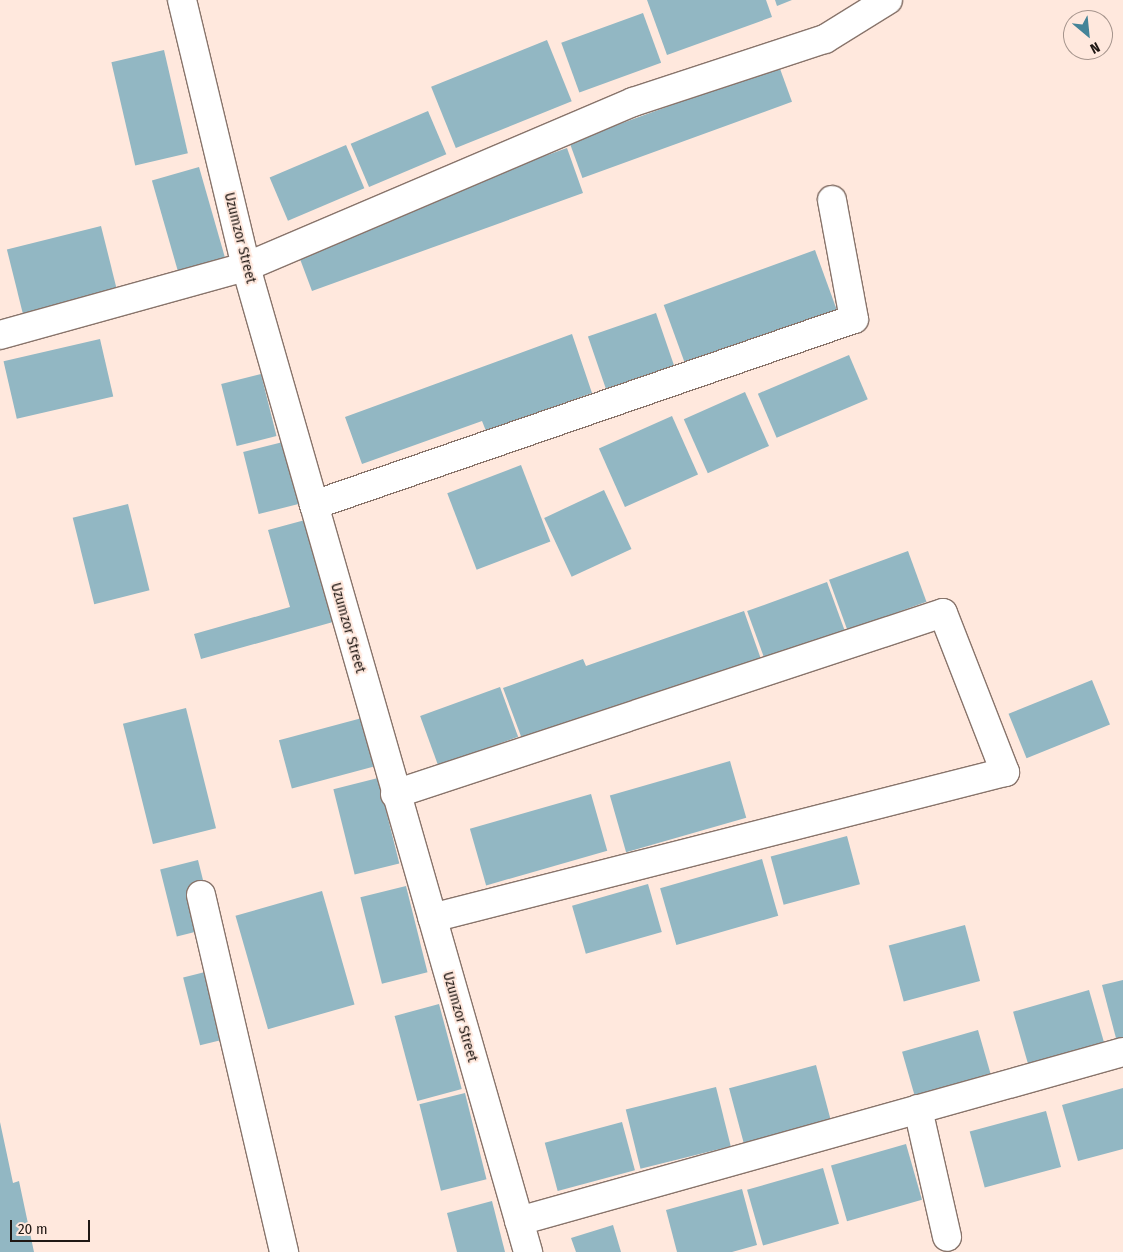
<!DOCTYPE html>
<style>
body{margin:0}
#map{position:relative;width:1123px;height:1252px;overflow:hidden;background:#ffe8dd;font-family:"Fira Sans Condensed",sans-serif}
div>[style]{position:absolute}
.building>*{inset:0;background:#92b7c3;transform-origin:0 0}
.roads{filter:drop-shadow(1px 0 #88746b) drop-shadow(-1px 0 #88746b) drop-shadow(0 1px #88746b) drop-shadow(0 -1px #88746b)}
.minor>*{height:28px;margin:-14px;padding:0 14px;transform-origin:14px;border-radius:14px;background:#fff}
span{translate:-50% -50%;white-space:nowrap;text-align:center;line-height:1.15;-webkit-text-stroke:4px #ffe8dd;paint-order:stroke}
.street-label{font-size:15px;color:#1f1713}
.north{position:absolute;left:1063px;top:10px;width:50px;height:50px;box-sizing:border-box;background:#ffe8dd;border:1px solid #a5948c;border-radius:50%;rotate:152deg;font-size:14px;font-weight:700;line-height:20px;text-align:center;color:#1f1713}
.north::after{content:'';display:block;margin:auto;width:18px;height:22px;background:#448498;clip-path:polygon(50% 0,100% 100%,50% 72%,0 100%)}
.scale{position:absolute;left:10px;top:1220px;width:80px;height:22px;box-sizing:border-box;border:2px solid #1f1713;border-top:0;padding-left:6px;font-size:15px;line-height:18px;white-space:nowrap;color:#1f1713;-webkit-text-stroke:4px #ffe8dd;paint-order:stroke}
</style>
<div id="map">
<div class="building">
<div style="clip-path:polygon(647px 0,766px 0,772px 17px,667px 55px)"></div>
<div style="clip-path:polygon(775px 0,792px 0,777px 6px)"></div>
<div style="left:643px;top:13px;width:53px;height:87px;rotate:70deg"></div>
<div style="left:547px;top:40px;width:66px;height:125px;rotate:68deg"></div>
<div style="left:164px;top:50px;width:106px;height:54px;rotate:77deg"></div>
<div style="left:779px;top:66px;width:38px;height:223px;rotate:70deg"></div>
<div style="left:428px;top:111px;width:47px;height:84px;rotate:67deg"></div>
<div style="left:346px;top:145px;width:47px;height:83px;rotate:67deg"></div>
<div style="clip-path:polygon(567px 148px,583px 193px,312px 291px,297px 251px,413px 203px)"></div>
<div style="left:199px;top:167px;width:96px;height:49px;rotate:74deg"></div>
<div style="left:101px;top:226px;width:68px;height:97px;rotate:76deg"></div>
<div style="left:815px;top:250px;width:67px;height:161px;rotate:70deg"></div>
<div style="left:656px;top:313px;width:60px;height:72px;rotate:71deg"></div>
<div style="clip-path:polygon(572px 334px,592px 393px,486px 431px,482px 421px,362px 464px,345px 417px)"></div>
<div style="left:100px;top:339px;width:59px;height:99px;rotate:77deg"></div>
<div style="left:849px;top:355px;width:48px;height:99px;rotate:67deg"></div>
<div style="left:261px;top:374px;width:64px;height:41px;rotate:76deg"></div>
<div style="left:745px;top:392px;width:59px;height:67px;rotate:66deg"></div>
<div style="left:672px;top:416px;width:64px;height:80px;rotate:66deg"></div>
<div style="left:283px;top:442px;width:64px;height:41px;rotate:76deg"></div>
<div style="left:521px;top:465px;width:82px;height:79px;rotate:69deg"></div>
<div style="left:604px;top:490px;width:65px;height:66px;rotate:65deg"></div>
<div style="left:128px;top:504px;width:89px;height:57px;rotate:76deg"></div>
<div style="clip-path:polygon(305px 520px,333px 622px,201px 659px,194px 634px,290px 607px,268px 530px)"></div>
<div style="left:908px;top:551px;width:54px;height:84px;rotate:70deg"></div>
<div style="left:827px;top:582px;width:53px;height:85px;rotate:70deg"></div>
<div style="clip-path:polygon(744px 611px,762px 662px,603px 717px,601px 710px,522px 739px,503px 688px,583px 659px,586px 666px)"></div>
<div style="left:1092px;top:680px;width:48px;height:90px;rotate:68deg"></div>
<div style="left:500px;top:687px;width:53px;height:85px;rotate:70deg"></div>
<div style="left:186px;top:708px;width:124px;height:65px;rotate:76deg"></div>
<div style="left:362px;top:718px;width:50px;height:86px;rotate:75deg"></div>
<div style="left:730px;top:761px;width:59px;height:125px;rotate:74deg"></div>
<div style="left:378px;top:778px;width:88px;height:46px;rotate:76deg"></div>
<div style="left:591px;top:794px;width:59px;height:126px;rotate:74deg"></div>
<div style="left:847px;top:836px;width:50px;height:79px;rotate:75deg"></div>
<div style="left:762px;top:859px;width:59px;height:106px;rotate:74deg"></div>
<div style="left:198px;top:860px;width:69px;height:39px;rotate:76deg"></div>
<div style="left:648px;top:884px;width:50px;height:79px;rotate:74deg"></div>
<div style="left:406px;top:886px;width:89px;height:47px;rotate:76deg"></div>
<div style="left:322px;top:891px;width:118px;height:90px;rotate:74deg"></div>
<div style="left:965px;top:925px;width:58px;height:79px;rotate:75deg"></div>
<div style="left:221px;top:968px;width:70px;height:39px;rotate:76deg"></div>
<div style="clip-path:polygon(1123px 980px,1123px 1040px,1117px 1042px,1102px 985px)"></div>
<div style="left:1089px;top:990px;width:58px;height:79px;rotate:74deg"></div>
<div style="left:439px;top:1004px;width:88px;height:46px;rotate:75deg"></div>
<div style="left:978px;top:1030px;width:51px;height:79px;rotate:74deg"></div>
<div style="left:816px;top:1065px;width:58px;height:90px;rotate:75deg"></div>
<div style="left:716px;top:1087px;width:61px;height:93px;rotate:76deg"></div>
<div style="clip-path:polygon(1123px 1088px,1123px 1149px,1078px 1161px,1062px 1105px)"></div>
<div style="left:465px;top:1093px;width:89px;height:47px;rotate:76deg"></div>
<div style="left:1046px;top:1111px;width:58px;height:79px;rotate:75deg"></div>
<div style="clip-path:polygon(0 1122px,13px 1183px,19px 1181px,34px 1252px,0 1252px)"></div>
<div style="left:622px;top:1122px;width:50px;height:80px;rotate:75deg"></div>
<div style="left:906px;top:1144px;width:58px;height:78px;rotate:74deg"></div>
<div style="left:823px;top:1168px;width:58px;height:79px;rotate:74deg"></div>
<div style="clip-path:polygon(742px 1189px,757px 1245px,732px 1252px,677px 1252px,666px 1210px)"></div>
<div style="clip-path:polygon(492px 1201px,505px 1252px,457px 1252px,447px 1213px)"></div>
<div style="clip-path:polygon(613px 1225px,621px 1252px,576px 1252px,571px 1238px)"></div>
</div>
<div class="roads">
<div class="minor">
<div style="left:182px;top:0;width:275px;rotate:76.5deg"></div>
<div style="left:246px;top:267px;width:1025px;rotate:74.02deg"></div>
<div style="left:0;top:335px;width:255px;rotate:-15.5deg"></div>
<div style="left:246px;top:267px;width:421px;rotate:-23.1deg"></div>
<div style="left:633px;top:102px;width:202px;rotate:-18.2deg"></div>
<div style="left:825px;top:39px;width:74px;rotate:-31.8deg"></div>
<div style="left:314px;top:505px;width:571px;rotate:-19.01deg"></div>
<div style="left:854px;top:319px;width:121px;rotate:-100.5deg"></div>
<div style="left:395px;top:794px;width:577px;rotate:-18.28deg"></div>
<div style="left:943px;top:613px;width:171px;rotate:68.7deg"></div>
<div style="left:1005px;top:772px;width:591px;rotate:165.71deg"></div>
<div style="left:201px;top:895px;width:367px;rotate:76.9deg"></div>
<div style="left:918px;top:1109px;width:131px;rotate:77.2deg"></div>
<div style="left:519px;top:1221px;width:627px;rotate:-15.63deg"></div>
</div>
</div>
<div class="street-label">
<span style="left:240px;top:238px;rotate:76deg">Uzumzor Street</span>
<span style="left:348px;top:628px;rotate:74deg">Uzumzor Street</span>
<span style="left:460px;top:1017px;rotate:74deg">Uzumzor Street</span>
</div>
<div class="north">N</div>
<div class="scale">20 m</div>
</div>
